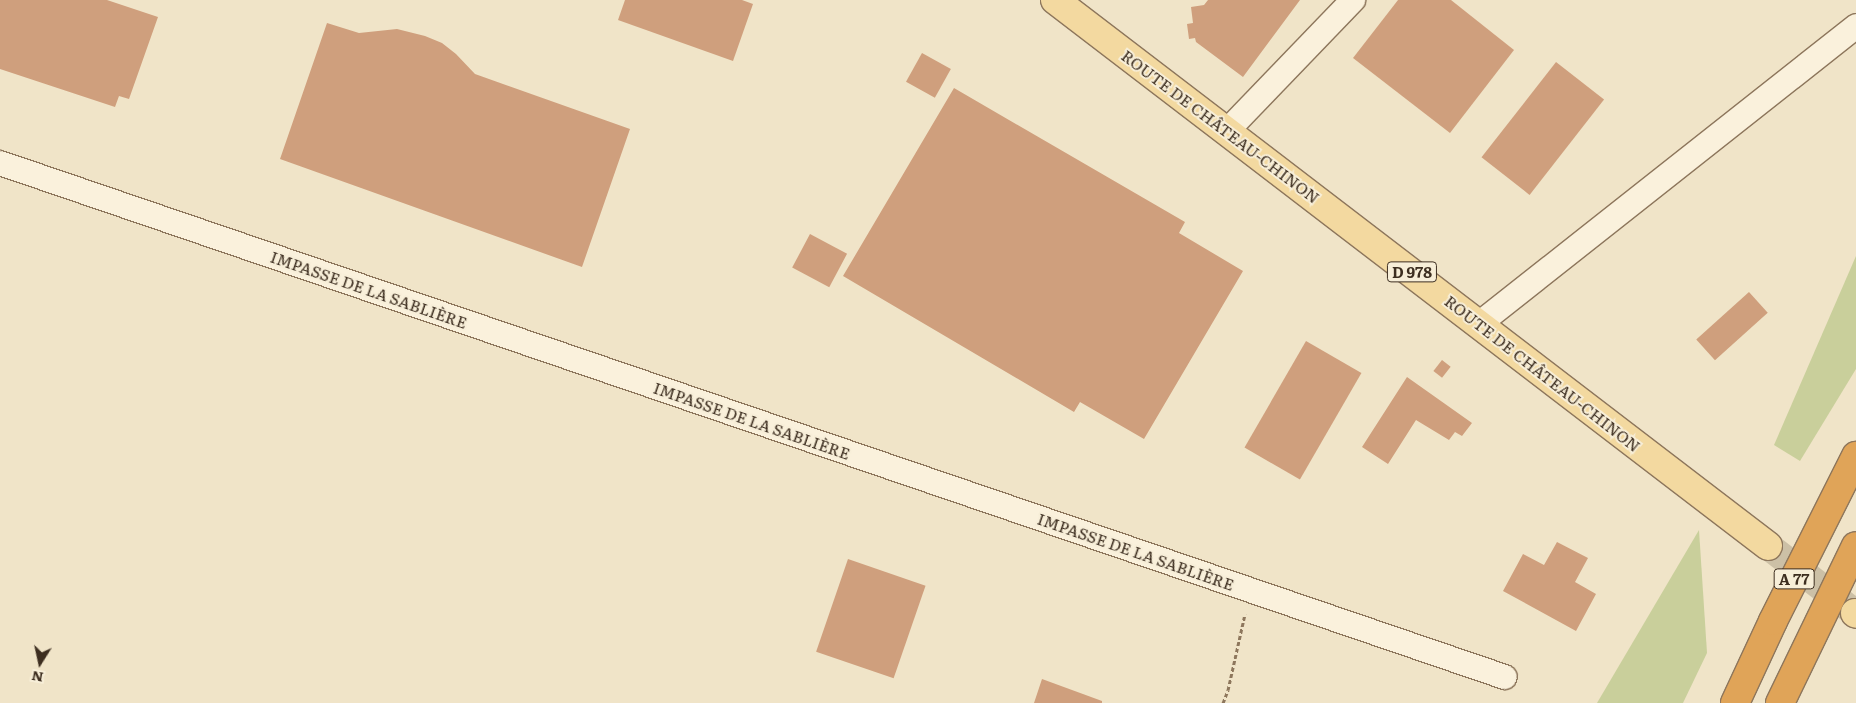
<!DOCTYPE html>
<meta charset="utf-8">
<style>
body{margin:0}
#map{position:relative;width:1856px;height:703px;overflow:hidden;background:#f0e4c8;font-family:Literata,serif}
div>[style]{position:absolute}
.green>*{inset:0;background:#c9cf9b}
.building>*{inset:0;background:#cf9f7d;transform-origin:0 0}
.primary-tunnel>*{height:28px;margin-top:-14px;transform-origin:0;background:repeating-linear-gradient(90deg,#ccc0a6 0 28px,transparent 0 42px)}
.path>*{height:3px;margin-top:-1.5px;transform-origin:0;background:repeating-linear-gradient(90deg,#8d765c 0 4px,transparent 0 6.5px)}
.roads{filter:drop-shadow(1px 0 #8d765c) drop-shadow(-1px 0 #8d765c) drop-shadow(0 1px #8d765c) drop-shadow(0 -1px #8d765c)}
.minor>*{height:24px;margin:-12px;padding:0 12px;transform-origin:12px;border-radius:12px;background:#faf1dc}
.primary>*{height:28px;margin:-14px;padding:0 14px;transform-origin:14px;border-radius:14px;background:#f3d9a0}
.motorway>*{height:28px;margin:-14px;padding:0 14px;transform-origin:14px;border-radius:14px;background:#e0a458}
span{translate:-50% -50%;white-space:nowrap;text-align:center;line-height:1.15;-webkit-text-stroke:4px #f7eed8;paint-order:stroke}
.shield-label span{padding:1px 4px;background:#f7eed8;border:1px solid;border-radius:4px;-webkit-text-stroke-width:0}
.shield-label{font-size:15px;color:#3d2e20;font-weight:700}
.street-label{font-size:16px;color:#3d2e20}
.north{position:absolute;left:15px;top:638px;width:50px;height:50px;-webkit-text-stroke:4px #f7eed8;paint-order:stroke;rotate:190deg;font-size:14px;font-weight:700;line-height:20px;text-align:center;color:#3d2e20}
.north::after{content:'';display:block;margin:auto;width:18px;height:22px;background:#3d2e20;clip-path:polygon(50% 0,100% 100%,50% 72%,0 100%)}
</style>
<div id="map">
<div class="green">
<div style="clip-path:polygon(1856px 256px,1856px 369px,1800px 461px,1774px 445px)"></div>
<div style="clip-path:polygon(1699px 530px,1707px 653px,1683px 703px,1597px 703px)"></div>
</div>
<div class="building">
<div style="clip-path:polygon(0 0,107px 0,158px 17px,129px 99px,119px 96px,115px 107px,0 69px)"></div>
<div style="clip-path:polygon(625px 0,742px 0,753px 4px,733px 61px,618px 20px)"></div>
<div style="clip-path:polygon(1208px 0,1300px 0,1243px 77px,1196px 42px,1195px 38px,1189px 39px,1187px 24px,1193px 23px,1191px 7px,1204px 5px)"></div>
<div style="clip-path:polygon(1398px 0,1451px 0,1514px 50px,1450px 133px,1353px 58px)"></div>
<div style="clip-path:polygon(327px 23px,359px 33px,397px 29px,425px 36px,442px 43px,456px 54px,475px 74px,630px 129px,582px 267px,280px 159px)"></div>
<div style="left:922px;top:53px;width:33px;height:33px;rotate:29deg"></div>
<div style="left:1556px;top:62px;width:61px;height:121px;rotate:38deg"></div>
<div style="clip-path:polygon(954px 88px,1185px 222px,1179px 233px,1243px 271px,1144px 439px,1080px 402px,1074px 412px,843px 276px)"></div>
<div style="left:810px;top:234px;width:42px;height:38px;rotate:28deg"></div>
<div style="left:1749px;top:292px;width:28px;height:71px;rotate:48deg"></div>
<div style="left:1306px;top:341px;width:64px;height:123px;rotate:30deg"></div>
<div style="left:1442px;top:360px;width:11px;height:14px;rotate:38deg"></div>
<div style="clip-path:polygon(1407px 377px,1472px 423px,1462px 436px,1455px 432px,1449px 440px,1416px 420px,1388px 464px,1362px 447px)"></div>
<div style="clip-path:polygon(1557px 542px,1588px 558px,1575px 582px,1596px 594px,1576px 631px,1503px 591px,1523px 554px,1544px 565px)"></div>
<div style="left:848px;top:559px;width:82px;height:98px;rotate:19deg"></div>
<div style="clip-path:polygon(1042px 679px,1102px 701px,1102px 703px,1034px 703px)"></div>
</div>
<div class="primary-tunnel">
<div style="left:1768px;top:546px;width:103px;rotate:37.5deg"></div>
</div>
<div class="path">
<div style="left:1223px;top:703px;width:14px;rotate:-69deg"></div>
<div style="left:1228px;top:690px;width:78px;rotate:-77.4deg"></div>
</div>
<div class="roads">
<div class="minor">
<div style="left:1227px;top:131px;width:182px;rotate:-46.1deg"></div>
<div style="left:0;top:163px;width:1590px;rotate:18.86deg"></div>
<div style="left:1479px;top:324px;width:481px;rotate:-38.3deg"></div>
</div>
<div class="primary">
<div style="left:1055px;top:0;width:898px;rotate:37.44deg"></div>
<div style="left:1855px;top:613px;width:1px;rotate:45deg"></div>
</div>
<div class="motorway">
<div style="left:1735px;top:703px;width:90px;rotate:-65.1deg"></div>
<div style="left:1773px;top:621px;width:185px;rotate:-63.3deg"></div>
<div style="left:1780px;top:703px;width:174px;rotate:-64.2deg"></div>
</div>
</div>
<div class="shield-label">
<span style="left:1412px;top:272px">D 978</span>
<span style="left:1794px;top:579px">A 77</span>
</div>
<div class="street-label">
<span style="left:1221px;top:126px;rotate:37deg">ROUTE DE CHÂTEAU-CHINON</span>
<span style="left:369px;top:289px;rotate:19deg">IMPASSE DE LA SABLIÈRE</span>
<span style="left:1543px;top:373px;rotate:38deg">ROUTE DE CHÂTEAU-CHINON</span>
<span style="left:752px;top:420px;rotate:19deg">IMPASSE DE LA SABLIÈRE</span>
<span style="left:1136px;top:551px;rotate:19deg">IMPASSE DE LA SABLIÈRE</span>
</div>
<div class="north">N</div>
</div>
